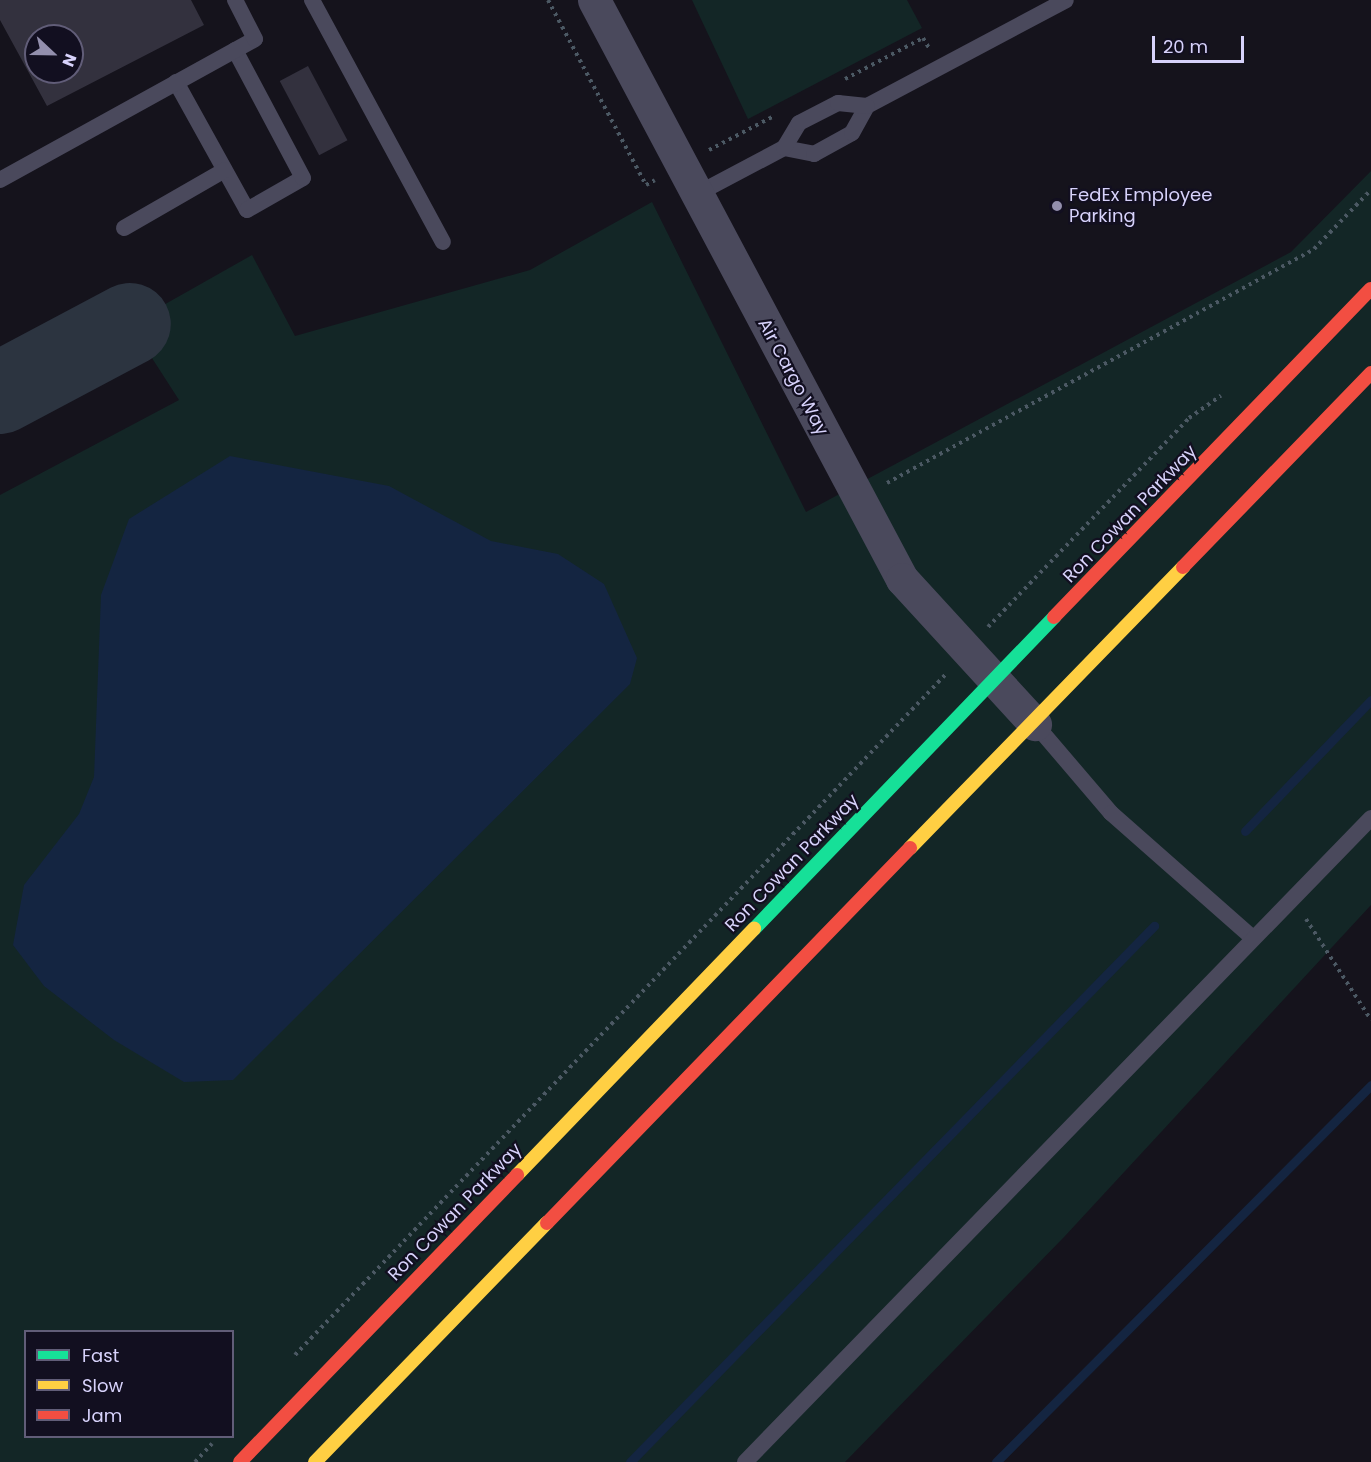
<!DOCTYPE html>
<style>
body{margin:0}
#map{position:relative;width:1371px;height:1462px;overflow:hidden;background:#15131c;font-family:Poppins,sans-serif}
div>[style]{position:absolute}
.green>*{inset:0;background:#132626}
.water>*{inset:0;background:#142541}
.stream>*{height:9px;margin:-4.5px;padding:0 4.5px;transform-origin:4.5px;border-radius:4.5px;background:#142541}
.taxiway>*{height:82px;margin:-41px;padding:0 41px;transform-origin:41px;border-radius:41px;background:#2c3440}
.building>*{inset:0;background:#33313e;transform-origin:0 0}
.path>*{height:4px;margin-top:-2px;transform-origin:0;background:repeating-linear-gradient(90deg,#4c5964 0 3px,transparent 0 7.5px)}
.lane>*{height:16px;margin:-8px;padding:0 8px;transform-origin:8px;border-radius:8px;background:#4a495c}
.street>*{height:33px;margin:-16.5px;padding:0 16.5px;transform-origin:16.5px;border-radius:16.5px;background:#4a495c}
.fast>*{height:14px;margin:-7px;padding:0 7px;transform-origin:7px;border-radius:7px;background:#16e098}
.slow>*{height:14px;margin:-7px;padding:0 7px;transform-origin:7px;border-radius:7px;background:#ffcf43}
.jam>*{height:14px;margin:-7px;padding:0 7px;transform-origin:7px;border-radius:7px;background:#f24e42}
.dots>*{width:16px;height:16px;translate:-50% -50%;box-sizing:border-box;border:3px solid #120f20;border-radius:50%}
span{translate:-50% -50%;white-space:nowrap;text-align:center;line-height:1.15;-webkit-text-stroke:4.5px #120f20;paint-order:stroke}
.poi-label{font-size:18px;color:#d7d2fb}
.left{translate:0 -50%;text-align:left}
.street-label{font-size:18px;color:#d7d2fb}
.legend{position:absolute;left:24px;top:1330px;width:210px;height:108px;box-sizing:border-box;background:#120f20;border:2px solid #615d78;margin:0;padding:8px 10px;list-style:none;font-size:18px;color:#d7d2fb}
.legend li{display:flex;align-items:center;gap:12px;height:30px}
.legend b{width:30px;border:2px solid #615d78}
.north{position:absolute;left:24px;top:24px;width:60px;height:60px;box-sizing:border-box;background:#120f20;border:2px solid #615d78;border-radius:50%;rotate:112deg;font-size:16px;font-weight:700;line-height:24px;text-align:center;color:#d7d2fb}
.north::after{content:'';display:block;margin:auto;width:21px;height:27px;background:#938fad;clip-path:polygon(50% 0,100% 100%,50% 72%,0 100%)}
.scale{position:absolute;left:1152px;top:36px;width:92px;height:27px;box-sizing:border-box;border:3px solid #d7d2fb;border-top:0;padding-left:8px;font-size:18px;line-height:21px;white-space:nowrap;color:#d7d2fb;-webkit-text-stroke:4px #120f20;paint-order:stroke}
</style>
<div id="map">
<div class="green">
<div style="clip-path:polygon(692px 0,907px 0,922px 28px,748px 119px)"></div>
<div style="clip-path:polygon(evenodd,1371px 171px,1371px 905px,1065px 1236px,845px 1462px,0 1462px,0 495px,179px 400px,130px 324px,252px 255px,295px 336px,530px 270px,652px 202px,806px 512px,1291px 252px,1371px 171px,26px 1332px,232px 1332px,232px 1436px,26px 1436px,26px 1332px)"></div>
</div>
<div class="water">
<div style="clip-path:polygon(230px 456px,389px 486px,491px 541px,558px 554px,604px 584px,637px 658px,630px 684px,233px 1080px,184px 1082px,114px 1040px,44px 986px,13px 945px,24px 885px,79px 814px,94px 777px,101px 595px,129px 519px)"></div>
</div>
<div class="stream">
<div style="left:1245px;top:831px;width:182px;rotate:-46.1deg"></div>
<div style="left:630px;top:1462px;width:750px;rotate:-45.65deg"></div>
<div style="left:996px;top:1462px;width:532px;rotate:-45.15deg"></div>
</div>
<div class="taxiway">
<div style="left:0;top:393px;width:147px;rotate:-28deg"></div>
</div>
<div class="building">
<div style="clip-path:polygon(evenodd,0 0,191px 0,204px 25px,47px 106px,0 20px,0 0,36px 36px,72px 36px,72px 72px,36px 72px,36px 36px)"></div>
<div style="left:308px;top:66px;width:84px;height:32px;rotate:62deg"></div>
</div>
<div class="path">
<div style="left:548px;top:0;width:209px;rotate:62.1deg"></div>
<div style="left:646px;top:185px;width:10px;rotate:-29deg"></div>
<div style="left:845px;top:79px;width:88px;rotate:-27.7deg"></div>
<div style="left:923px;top:38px;width:12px;rotate:59deg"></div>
<div style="left:709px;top:150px;width:73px;rotate:-27.6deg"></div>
<div style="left:887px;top:483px;width:487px;rotate:-28.7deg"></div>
<div style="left:1314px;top:249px;width:82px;rotate:-46deg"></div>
<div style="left:988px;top:627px;width:290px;rotate:-46.1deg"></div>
<div style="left:1189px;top:418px;width:39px;rotate:-35deg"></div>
<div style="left:1306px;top:919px;width:120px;rotate:57.2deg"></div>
<div style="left:295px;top:1355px;width:944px;rotate:-46.29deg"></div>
<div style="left:195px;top:1462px;width:25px;rotate:-47deg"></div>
</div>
<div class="lane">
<div style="left:312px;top:0;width:275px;rotate:61.6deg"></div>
<div style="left:176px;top:82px;width:146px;rotate:61deg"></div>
<div style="left:247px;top:210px;width:64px;rotate:-29.7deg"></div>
<div style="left:303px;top:178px;width:145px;rotate:-118deg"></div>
<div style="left:784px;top:148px;width:31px;rotate:11deg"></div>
<div style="left:814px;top:154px;width:43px;rotate:-28.9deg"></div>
<div style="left:852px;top:133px;width:31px;rotate:-61deg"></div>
<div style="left:867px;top:106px;width:225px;rotate:-28deg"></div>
<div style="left:0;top:180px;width:291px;rotate:-28.9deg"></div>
<div style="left:255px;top:39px;width:44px;rotate:-117.1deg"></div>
<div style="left:697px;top:194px;width:98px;rotate:-27.9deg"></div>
<div style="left:784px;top:148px;width:29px;rotate:-59deg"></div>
<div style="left:799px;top:123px;width:44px;rotate:-27.1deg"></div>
<div style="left:838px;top:103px;width:29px;rotate:6deg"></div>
<div style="left:124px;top:228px;width:116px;rotate:-29.9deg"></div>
<div style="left:1035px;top:724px;width:117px;rotate:49.5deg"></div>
<div style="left:1111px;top:813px;width:189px;rotate:41.4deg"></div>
<div style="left:745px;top:1462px;width:898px;rotate:-45.81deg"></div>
</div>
<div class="street">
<div style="left:594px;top:0;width:656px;rotate:61.99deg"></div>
<div style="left:902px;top:579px;width:197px;rotate:47.5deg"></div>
</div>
<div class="fast">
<div style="left:754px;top:929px;width:433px;rotate:-46.1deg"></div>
</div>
<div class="slow">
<div style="left:910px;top:848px;width:392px;rotate:-45.8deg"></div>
<div style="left:517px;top:1175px;width:342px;rotate:-46.1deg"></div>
<div style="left:315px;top:1462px;width:333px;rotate:-45.9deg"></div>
</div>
<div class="jam">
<div style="left:1183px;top:567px;width:270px;rotate:-45.9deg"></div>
<div style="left:1054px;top:617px;width:456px;rotate:-46deg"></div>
<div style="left:547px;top:1223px;width:522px;rotate:-45.93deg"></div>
<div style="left:240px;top:1462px;width:399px;rotate:-46deg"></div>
</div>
<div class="dots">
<div style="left:1057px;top:206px;background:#938fad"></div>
</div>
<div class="poi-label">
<span class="left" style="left:1069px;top:206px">FedEx Employee<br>Parking</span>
</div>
<div class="street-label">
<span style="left:793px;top:377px;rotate:62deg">Air Cargo Way</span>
<span style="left:1130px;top:514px;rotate:-46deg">Ron Cowan Parkway</span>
<span style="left:792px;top:863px;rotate:-46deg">Ron Cowan Parkway</span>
<span style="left:455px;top:1212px;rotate:-46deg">Ron Cowan Parkway</span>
</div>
<ul class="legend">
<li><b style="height:8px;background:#16e098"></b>Fast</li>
<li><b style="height:8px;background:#ffcf43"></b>Slow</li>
<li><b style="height:8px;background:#f24e42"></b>Jam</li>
</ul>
<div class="north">N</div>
<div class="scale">20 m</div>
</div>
